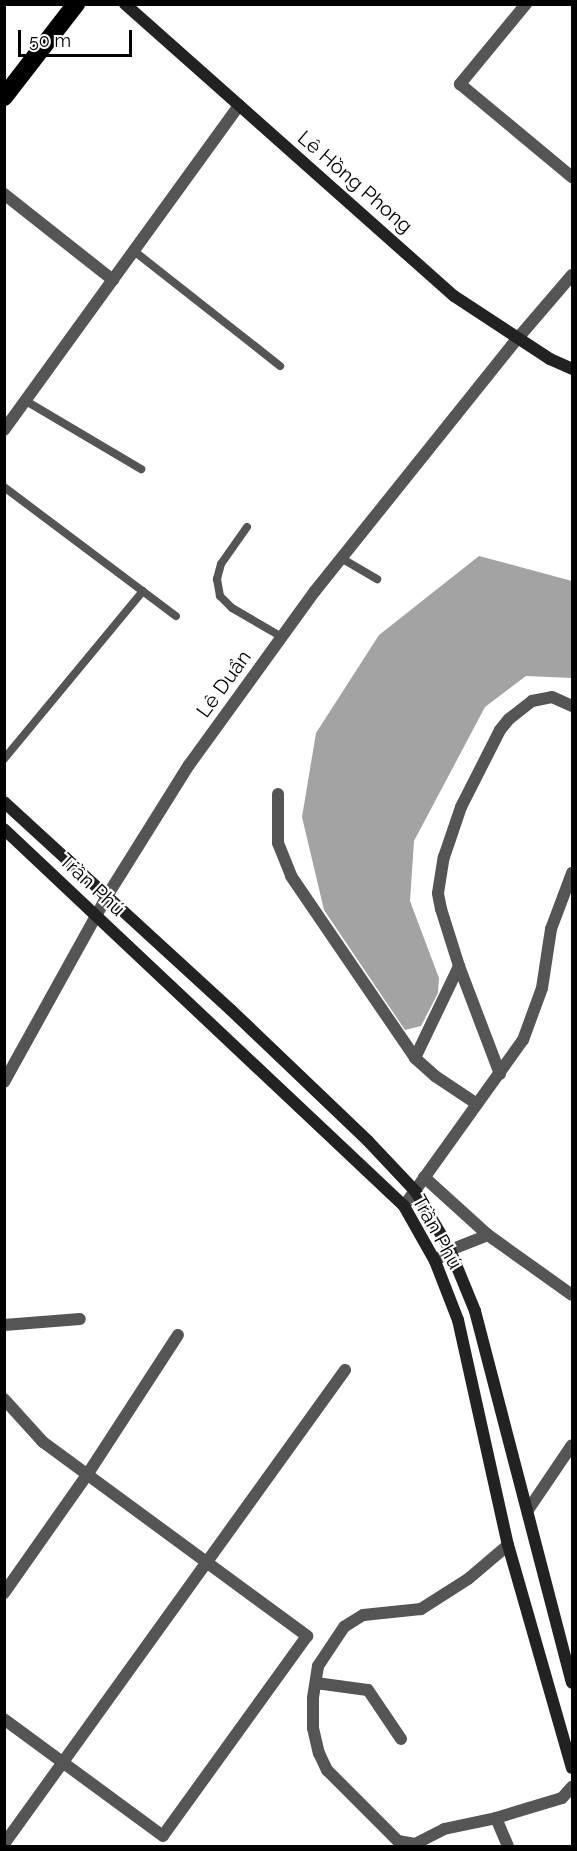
<!DOCTYPE html>
<meta charset="utf-8">
<style>
body{margin:0}
#map{position:relative;width:577px;height:1851px;overflow:hidden;background:#fff;font-family:Raleway,sans-serif}
div>[style]{position:absolute}
.water>*{inset:0;background:#a3a3a3}
.lane>*{height:8px;margin:-4px;padding:0 4px;transform-origin:4px;border-radius:4px;background:#555}
.street>*{height:12px;margin:-6px;padding:0 6px;transform-origin:6px;border-radius:6px;background:#555}
.secondary>*{height:12px;margin:-6px;padding:0 6px;transform-origin:6px;border-radius:6px;background:#222}
.highway>*{height:18px;margin:-9px;padding:0 9px;transform-origin:9px;border-radius:9px;background:#000}
span{translate:-50% -50%;white-space:nowrap;text-align:center;line-height:1.15;-webkit-text-stroke:4.5px #fff;paint-order:stroke}
.street-label{font-size:20px;color:#000}
.frame{position:absolute;inset:0;border:6px solid #000;pointer-events:none}
.scale{position:absolute;left:18px;top:30px;width:114px;height:27px;box-sizing:border-box;border:3px solid #000;border-top:0;padding-left:8px;font-size:18px;line-height:21px;white-space:nowrap;color:#000;-webkit-text-stroke:4px #fff;paint-order:stroke}
</style>
<div id="map">
<div class="water">
<div style="clip-path:polygon(479px 556px,572px 581px,572px 678px,526px 676px,485px 707px,414px 841px,410px 901px,439px 978px,438px 993px,421px 1026px,405px 1030px,324px 910px,302px 817px,316px 733px,379px 635px)"></div>
</div>
<div class="lane">
<div style="left:134px;top:251px;width:186px;rotate:38.2deg"></div>
<div style="left:26px;top:401px;width:134px;rotate:30.6deg"></div>
<div style="left:4px;top:487px;width:215px;rotate:36.9deg"></div>
<div style="left:247px;top:527px;width:45px;rotate:125.1deg"></div>
<div style="left:221px;top:564px;width:16px;rotate:105deg"></div>
<div style="left:217px;top:579px;width:17px;rotate:80deg"></div>
<div style="left:220px;top:596px;width:17px;rotate:45deg"></div>
<div style="left:232px;top:608px;width:58px;rotate:30.1deg"></div>
<div style="left:341px;top:558px;width:42px;rotate:30.3deg"></div>
<div style="left:4px;top:759px;width:218px;rotate:-50.4deg"></div>
</div>
<div class="street">
<div style="left:526px;top:4px;width:104px;rotate:129.5deg"></div>
<div style="left:460px;top:84px;width:146px;rotate:39.7deg"></div>
<div style="left:4px;top:194px;width:139px;rotate:38.3deg"></div>
<div style="left:4px;top:430px;width:401px;rotate:-54.1deg"></div>
<div style="left:278px;top:794px;width:49px;rotate:90deg"></div>
<div style="left:278px;top:843px;width:35px;rotate:68deg"></div>
<div style="left:291px;top:876px;width:220px;rotate:55.7deg"></div>
<div style="left:415px;top:1058px;width:27px;rotate:42deg"></div>
<div style="left:435px;top:1076px;width:50px;rotate:33.7deg"></div>
<div style="left:415px;top:1058px;width:102px;rotate:-64.4deg"></div>
<div style="left:500px;top:1074px;width:116px;rotate:-110.8deg"></div>
<div style="left:459px;top:966px;width:60px;rotate:-107.5deg"></div>
<div style="left:441px;top:909px;width:16px;rotate:-101deg"></div>
<div style="left:438px;top:893px;width:36px;rotate:-81deg"></div>
<div style="left:444px;top:857px;width:53px;rotate:-71.2deg"></div>
<div style="left:461px;top:807px;width:86px;rotate:-63.1deg"></div>
<div style="left:500px;top:730px;width:14px;rotate:-51deg"></div>
<div style="left:509px;top:719px;width:29px;rotate:-38deg"></div>
<div style="left:532px;top:701px;width:20px;rotate:-11deg"></div>
<div style="left:552px;top:697px;width:22px;rotate:24deg"></div>
<div style="left:4px;top:1082px;width:213px;rotate:-61deg"></div>
<div style="left:107px;top:896px;width:155px;rotate:-58deg"></div>
<div style="left:189px;top:765px;width:215px;rotate:-54.1deg"></div>
<div style="left:315px;top:591px;width:324px;rotate:-51.3deg"></div>
<div style="left:518px;top:338px;width:83px;rotate:-49.4deg"></div>
<div style="left:424px;top:1177px;width:86px;rotate:42.2deg"></div>
<div style="left:488px;top:1235px;width:103px;rotate:35.5deg"></div>
<div style="left:404px;top:1206px;width:204px;rotate:-54.4deg"></div>
<div style="left:523px;top:1040px;width:55px;rotate:-69.9deg"></div>
<div style="left:542px;top:988px;width:60px;rotate:-81.3deg"></div>
<div style="left:551px;top:929px;width:60px;rotate:-69.4deg"></div>
<div style="left:435px;top:1261px;width:19px;rotate:-36deg"></div>
<div style="left:450px;top:1250px;width:41px;rotate:-21.5deg"></div>
<div style="left:4px;top:1325px;width:76px;rotate:-4.5deg"></div>
<div style="left:4px;top:1399px;width:58px;rotate:47.8deg"></div>
<div style="left:43px;top:1442px;width:328px;rotate:36.3deg"></div>
<div style="left:307px;top:1636px;width:246px;rotate:125.8deg"></div>
<div style="left:163px;top:1836px;width:197px;rotate:-143.7deg"></div>
<div style="left:528px;top:1510px;width:78px;rotate:-55.9deg"></div>
<div style="left:508px;top:1545px;width:52px;rotate:139.6deg"></div>
<div style="left:468px;top:1579px;width:56px;rotate:147.4deg"></div>
<div style="left:421px;top:1609px;width:58px;rotate:174.1deg"></div>
<div style="left:363px;top:1615px;width:22px;rotate:148deg"></div>
<div style="left:344px;top:1627px;width:47px;rotate:123.7deg"></div>
<div style="left:318px;top:1666px;width:32px;rotate:99deg"></div>
<div style="left:313px;top:1698px;width:30px;rotate:90deg"></div>
<div style="left:313px;top:1728px;width:26px;rotate:77deg"></div>
<div style="left:319px;top:1753px;width:19px;rotate:65deg"></div>
<div style="left:327px;top:1770px;width:100px;rotate:45deg"></div>
<div style="left:398px;top:1841px;width:17px;rotate:10deg"></div>
<div style="left:415px;top:1844px;width:33px;rotate:-27deg"></div>
<div style="left:444px;top:1829px;width:53px;rotate:-11.9deg"></div>
<div style="left:496px;top:1818px;width:69px;rotate:-16.9deg"></div>
<div style="left:562px;top:1798px;width:15px;rotate:-48deg"></div>
<div style="left:4px;top:1593px;width:144px;rotate:-54.9deg"></div>
<div style="left:87px;top:1475px;width:167px;rotate:-57deg"></div>
<div style="left:316px;top:1683px;width:52px;rotate:7.7deg"></div>
<div style="left:368px;top:1690px;width:59px;rotate:56deg"></div>
<div style="left:496px;top:1818px;width:30px;rotate:67deg"></div>
<div style="left:4px;top:1844px;width:584px;rotate:-54.27deg"></div>
</div>
<div class="secondary">
<div style="left:125px;top:4px;width:440px;rotate:41.6deg"></div>
<div style="left:454px;top:296px;width:115px;rotate:33.3deg"></div>
<div style="left:550px;top:359px;width:24px;rotate:24deg"></div>
<div style="left:4px;top:802px;width:308px;rotate:42.5deg"></div>
<div style="left:231px;top:1010px;width:190px;rotate:43.7deg"></div>
<div style="left:368px;top:1141px;width:70px;rotate:46.7deg"></div>
<div style="left:416px;top:1192px;width:67px;rotate:59.6deg"></div>
<div style="left:450px;top:1250px;width:66px;rotate:67.7deg"></div>
<div style="left:475px;top:1311px;width:384px;rotate:75.4deg"></div>
<div style="left:4px;top:829px;width:550px;rotate:43.3deg"></div>
<div style="left:404px;top:1206px;width:63px;rotate:60.6deg"></div>
<div style="left:435px;top:1261px;width:63px;rotate:68.7deg"></div>
<div style="left:458px;top:1320px;width:230px;rotate:77.5deg"></div>
<div style="left:508px;top:1545px;width:232px;rotate:74deg"></div>
</div>
<div class="highway">
<div style="left:4px;top:97px;width:118px;rotate:-52.3deg"></div>
</div>
<div class="street-label">
<span style="left:355px;top:182px;rotate:41deg">Lê Hồng Phong</span>
<span style="left:224px;top:684px;rotate:-54deg">Lê Duẩn</span>
<span style="left:92px;top:885px;rotate:43deg">Trần Phú</span>
<span style="left:437px;top:1232px;rotate:61deg">Trần Phú</span>
</div>
<div class="frame"></div>
<div class="scale">50 m</div>
</div>
